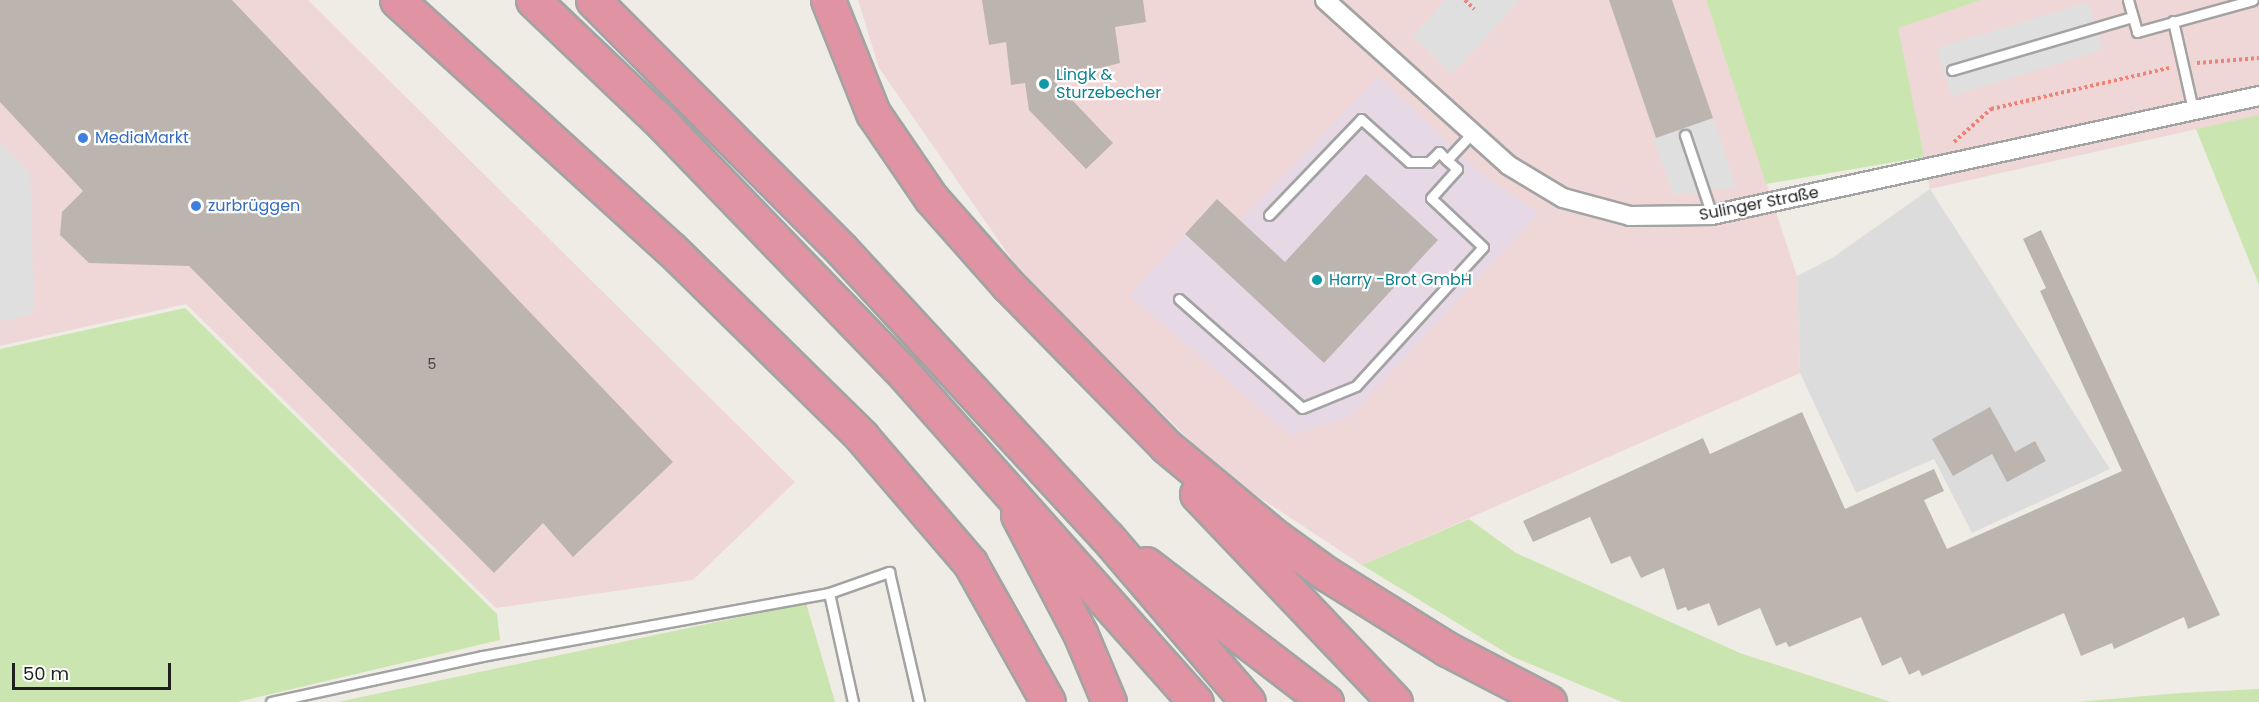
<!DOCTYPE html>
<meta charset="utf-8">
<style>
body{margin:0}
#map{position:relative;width:2259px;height:702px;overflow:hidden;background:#efece6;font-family:Poppins,sans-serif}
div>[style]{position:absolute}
.residential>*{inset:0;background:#dddcdc}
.commercial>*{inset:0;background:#eed7d6}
.industrial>*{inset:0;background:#e7d8e5}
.grass>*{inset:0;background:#cae5b0}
.parking>*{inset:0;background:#dfdfdf;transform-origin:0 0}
.building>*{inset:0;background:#bcb5af}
.path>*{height:4px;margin-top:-2px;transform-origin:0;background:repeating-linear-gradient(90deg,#ee8277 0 3px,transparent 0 6px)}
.roads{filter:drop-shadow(2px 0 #a3a3a3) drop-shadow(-2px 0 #a3a3a3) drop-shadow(0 2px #a3a3a3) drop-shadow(0 -2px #a3a3a3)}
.lane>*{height:9px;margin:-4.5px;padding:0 4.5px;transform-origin:4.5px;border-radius:4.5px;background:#fff}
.street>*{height:18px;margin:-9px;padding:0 9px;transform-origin:9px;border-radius:9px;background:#fff}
.highway>*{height:33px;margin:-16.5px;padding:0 16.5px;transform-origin:16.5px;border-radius:16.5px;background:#e094a3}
.dots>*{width:16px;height:16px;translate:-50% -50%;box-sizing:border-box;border:3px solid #fff;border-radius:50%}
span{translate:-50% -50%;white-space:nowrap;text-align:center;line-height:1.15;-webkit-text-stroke:4.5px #fff;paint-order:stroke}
.number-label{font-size:14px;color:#464443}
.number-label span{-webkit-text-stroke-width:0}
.culture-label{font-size:16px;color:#0d838f}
.left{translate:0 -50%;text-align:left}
.shop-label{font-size:16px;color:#366cbe}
.street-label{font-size:16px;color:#1f1f1f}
.scale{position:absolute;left:12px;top:663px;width:159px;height:27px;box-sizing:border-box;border:3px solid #1f1f1f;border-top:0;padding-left:8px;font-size:18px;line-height:21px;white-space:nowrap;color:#1f1f1f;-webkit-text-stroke:4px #fff;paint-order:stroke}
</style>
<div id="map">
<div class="residential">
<div style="clip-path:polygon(1930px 189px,2110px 469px,1972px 533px,1934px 459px,1856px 493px,1800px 373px,1797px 276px,1832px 258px)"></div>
</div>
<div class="commercial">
<div style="clip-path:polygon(0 0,308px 0,795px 482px,693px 580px,496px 608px,186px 304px,0 346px)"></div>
<div style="clip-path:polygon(858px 0,1706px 0,1797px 276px,1800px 373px,1362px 565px,1224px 474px,1024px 277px,879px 68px)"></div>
<div style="clip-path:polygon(1981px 0,2259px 0,2259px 115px,1930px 189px,1897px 28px)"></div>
</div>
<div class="industrial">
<div style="clip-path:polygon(1379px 76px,1476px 169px,1539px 213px,1349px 417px,1290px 435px,1129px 295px,1217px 199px,1240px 220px)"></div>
</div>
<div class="grass">
<div style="clip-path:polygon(1706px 0,1981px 0,1898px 28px,1924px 157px,1766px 184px)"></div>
<div style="clip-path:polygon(2259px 115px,2259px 285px,2196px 129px)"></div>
<div style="clip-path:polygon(185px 308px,497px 614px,500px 640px,237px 702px,0 702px,0 349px)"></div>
<div style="clip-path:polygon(1469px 519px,1516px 553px,1740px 653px,1891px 702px,1622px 702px,1513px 657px,1362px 565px)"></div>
<div style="clip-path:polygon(806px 603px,835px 702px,338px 702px)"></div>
<div style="clip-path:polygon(2259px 689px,2259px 702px,2077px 702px,2180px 693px)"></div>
</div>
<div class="parking">
<div style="clip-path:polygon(1446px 0,1520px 0,1452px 74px,1412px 36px)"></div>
<div style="left:2088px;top:2px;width:50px;height:158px;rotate:73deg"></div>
<div style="clip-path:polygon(1713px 118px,1736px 187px,1674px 195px,1653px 139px)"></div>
<div style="clip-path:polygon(0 142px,30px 172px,34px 314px,0 321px)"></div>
</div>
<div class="building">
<div style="clip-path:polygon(0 0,232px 0,673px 462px,573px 557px,543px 523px,494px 573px,189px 266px,89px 263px,60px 235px,62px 212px,83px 191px,0 102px)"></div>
<div style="clip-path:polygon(982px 0,1143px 0,1146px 22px,1115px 27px,1120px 63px,1053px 80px,1113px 143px,1086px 169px,1029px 110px,1025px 83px,1011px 85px,1006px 42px,989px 45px)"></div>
<div style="clip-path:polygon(1609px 0,1672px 0,1713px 118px,1656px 138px)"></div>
<div style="clip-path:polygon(1366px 174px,1438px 240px,1324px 363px,1185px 234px,1217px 199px,1285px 262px)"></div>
<div style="clip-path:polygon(2041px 230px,2220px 615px,2188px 629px,2184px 617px,2114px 649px,2112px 643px,2081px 656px,2064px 613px,1922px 676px,1919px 670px,1909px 675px,1901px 657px,1882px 666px,1861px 617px,1789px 647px,1786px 642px,1776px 646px,1760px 608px,1718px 626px,1709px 603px,1688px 611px,1686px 607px,1677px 610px,1664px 568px,1641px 578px,1630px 556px,1611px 564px,1590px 517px,1533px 542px,1523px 521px,1703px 438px,1710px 454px,1802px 412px,1845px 509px,1934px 469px,1944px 491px,1924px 500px,1947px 549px,2122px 471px,2040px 291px,2046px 288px,2023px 239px)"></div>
<div style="clip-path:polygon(1990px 407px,2015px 452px,2035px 441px,2046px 461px,2007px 482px,1992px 454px,1953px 476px,1932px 439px)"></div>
</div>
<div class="path">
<div style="left:1465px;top:0;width:13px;rotate:45deg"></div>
<div style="left:2197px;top:63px;width:62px;rotate:-4.6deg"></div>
<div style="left:1954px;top:142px;width:50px;rotate:-41.7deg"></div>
<div style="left:1991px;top:109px;width:183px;rotate:-13deg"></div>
</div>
<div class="roads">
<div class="lane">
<div style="left:2128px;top:0;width:33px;rotate:74deg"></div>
<div style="left:2137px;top:32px;width:120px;rotate:-15.4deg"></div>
<div style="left:2173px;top:21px;width:91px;rotate:77.3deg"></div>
<div style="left:1952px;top:70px;width:188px;rotate:-16.4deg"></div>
<div style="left:1685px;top:135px;width:84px;rotate:71.4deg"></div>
<div style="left:1269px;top:215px;width:133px;rotate:-46.2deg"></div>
<div style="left:1361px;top:119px;width:64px;rotate:41.9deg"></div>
<div style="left:1409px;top:162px;width:20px"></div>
<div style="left:1429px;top:162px;width:14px;rotate:-45deg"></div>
<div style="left:1439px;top:152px;width:11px;rotate:45deg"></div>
<div style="left:1179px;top:299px;width:164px;rotate:41.5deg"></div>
<div style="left:1302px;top:408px;width:58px;rotate:-22.2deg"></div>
<div style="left:1356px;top:386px;width:188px;rotate:-47.6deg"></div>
<div style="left:1483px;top:247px;width:71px;rotate:-136.7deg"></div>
<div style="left:1431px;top:198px;width:39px;rotate:-48deg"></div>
<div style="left:1457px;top:169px;width:13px;rotate:-138deg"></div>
<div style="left:1447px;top:160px;width:35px;rotate:-47deg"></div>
<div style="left:829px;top:593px;width:112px;rotate:77.6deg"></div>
<div style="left:271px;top:702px;width:216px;rotate:-12.3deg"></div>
<div style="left:482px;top:656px;width:353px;rotate:-10.3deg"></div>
<div style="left:829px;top:593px;width:64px;rotate:-19.3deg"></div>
<div style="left:889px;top:572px;width:133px;rotate:77deg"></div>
</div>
<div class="street">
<div style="left:1325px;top:0;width:246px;rotate:42deg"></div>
<div style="left:1508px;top:165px;width:64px;rotate:31deg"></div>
<div style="left:1563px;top:198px;width:69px;rotate:15deg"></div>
<div style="left:1630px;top:216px;width:82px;rotate:-0.7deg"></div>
<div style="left:1712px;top:215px;width:560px;rotate:-12.27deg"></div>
</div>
<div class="highway">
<div style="left:397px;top:0;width:370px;rotate:42.3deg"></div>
<div style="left:671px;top:249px;width:268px;rotate:44.5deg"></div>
<div style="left:862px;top:437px;width:166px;rotate:49.4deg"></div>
<div style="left:970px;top:563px;width:159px;rotate:60.7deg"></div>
<div style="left:533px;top:0;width:178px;rotate:43.6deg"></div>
<div style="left:662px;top:123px;width:341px;rotate:46deg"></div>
<div style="left:899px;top:368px;width:447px;rotate:48.4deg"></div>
<div style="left:593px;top:0;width:351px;rotate:45.1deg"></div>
<div style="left:841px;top:249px;width:392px;rotate:47.3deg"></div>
<div style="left:1107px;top:537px;width:217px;rotate:49.5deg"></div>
<div style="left:828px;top:0;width:122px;rotate:68.3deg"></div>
<div style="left:873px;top:113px;width:103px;rotate:55.7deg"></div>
<div style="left:931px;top:198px;width:116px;rotate:48.5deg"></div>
<div style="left:1008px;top:285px;width:226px;rotate:45.5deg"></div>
<div style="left:1166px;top:446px;width:144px;rotate:39.7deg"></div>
<div style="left:1277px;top:538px;width:62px;rotate:35.8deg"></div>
<div style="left:1327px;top:574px;width:142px;rotate:32deg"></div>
<div style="left:1447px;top:649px;width:115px;rotate:27.5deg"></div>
<div style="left:1197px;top:494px;width:287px;rotate:46.4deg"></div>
<div style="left:1018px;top:515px;width:133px;rotate:62.3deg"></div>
<div style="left:1080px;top:633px;width:75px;rotate:67.2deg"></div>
<div style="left:1146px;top:564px;width:227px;rotate:37.5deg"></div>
</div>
</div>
<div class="dots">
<div style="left:1044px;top:84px;background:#0f9aa8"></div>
<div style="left:83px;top:138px;background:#3f7fe0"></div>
<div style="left:196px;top:206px;background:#3f7fe0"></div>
<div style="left:1317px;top:280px;background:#0f9aa8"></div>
</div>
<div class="number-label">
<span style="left:432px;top:364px">5</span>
</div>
<div class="culture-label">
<span class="left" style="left:1056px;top:84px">Lingk &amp;<br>Sturzebecher</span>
<span class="left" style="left:1329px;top:280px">Harry -Brot GmbH</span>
</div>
<div class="shop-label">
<span class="left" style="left:95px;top:138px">MediaMarkt</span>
<span class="left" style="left:208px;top:206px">zurbrüggen</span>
</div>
<div class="street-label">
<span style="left:1759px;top:204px;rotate:-11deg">Sulinger Straße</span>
</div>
<div class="scale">50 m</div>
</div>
